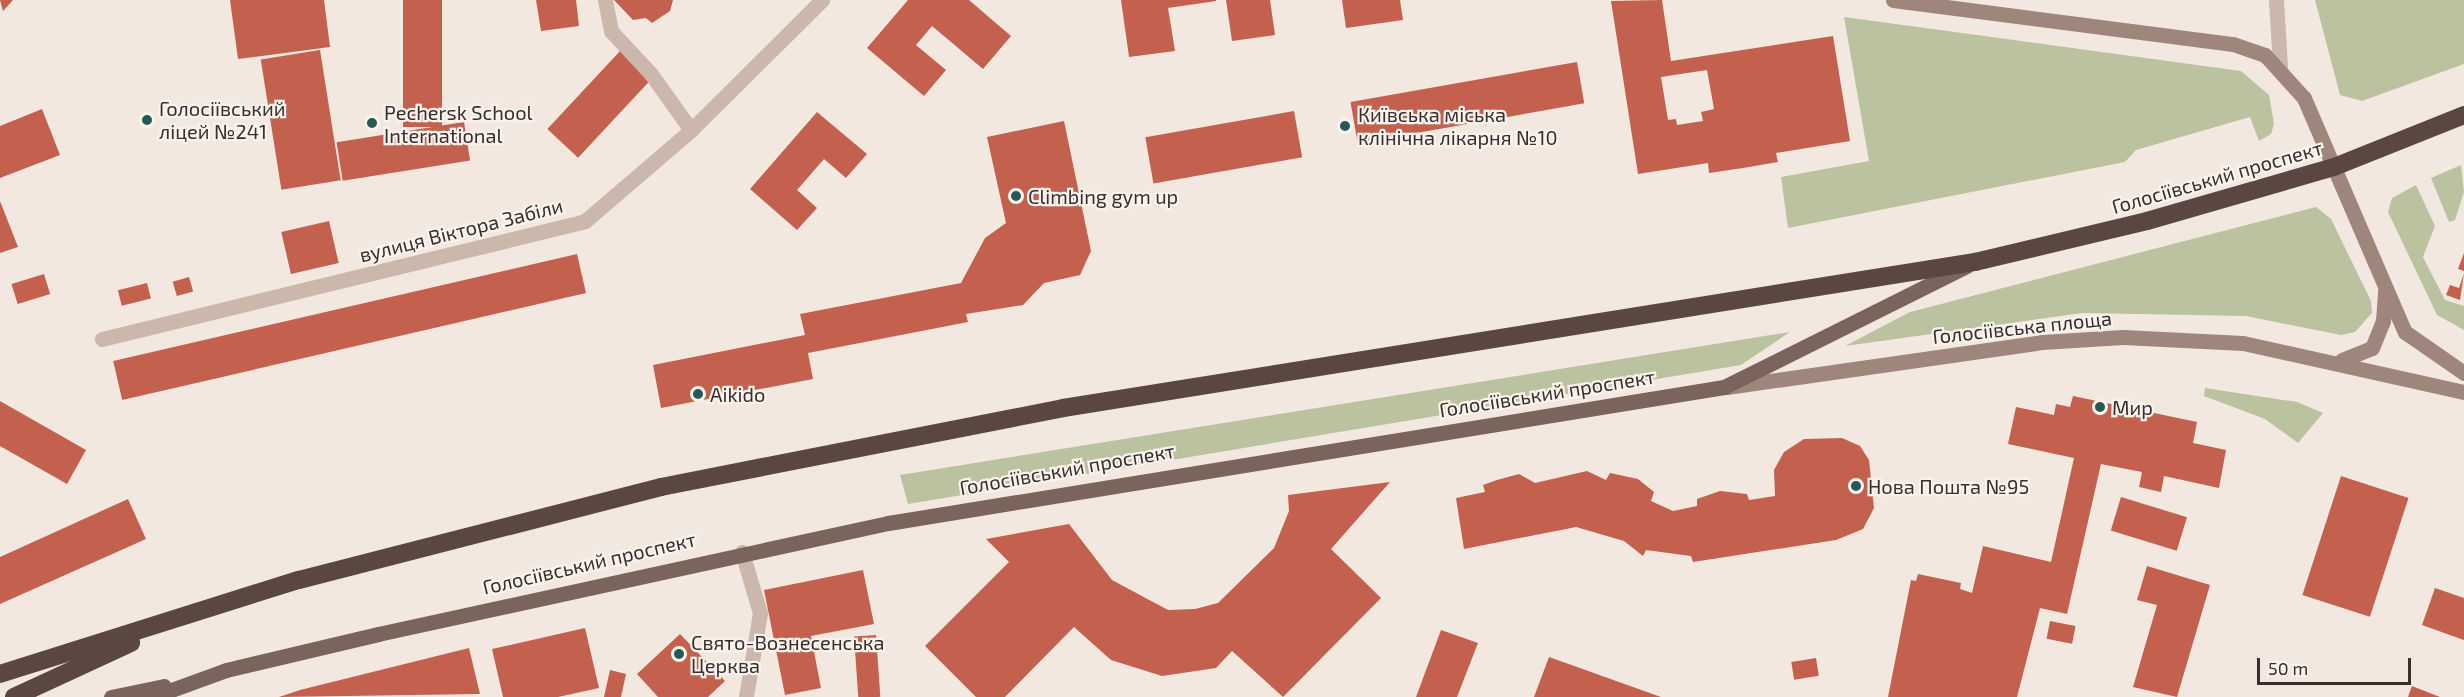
<!DOCTYPE html>
<meta charset="utf-8">
<style>
body{margin:0}
#map{position:relative;width:2464px;height:697px;overflow:hidden;background:#f3e8e0;font-family:"Exo 2",sans-serif}
div>[style]{position:absolute}
.green>*{inset:0;background:#bac2a0}
.building>*{inset:0;background:#c3604e;transform-origin:0 0}
.street>*{height:15px;margin:-7.5px;padding:0 7.5px;transform-origin:7.5px;border-radius:7.5px;background:#cbb7ac}
.secondary>*{height:15px;margin:-7.5px;padding:0 7.5px;transform-origin:7.5px;border-radius:7.5px;background:#9f867d}
.primary>*{height:15px;margin:-7.5px;padding:0 7.5px;transform-origin:7.5px;border-radius:7.5px;background:#7b645c}
.highway>*{height:18px;margin:-9px;padding:0 9px;transform-origin:9px;border-radius:9px;background:#5a4742}
.dots>*{width:16px;height:16px;translate:-50% -50%;box-sizing:border-box;border:3px solid #faf3ed;border-radius:50%}
span{translate:-50% -50%;white-space:nowrap;text-align:center;line-height:1.15;-webkit-text-stroke:4.5px #faf3ed;paint-order:stroke}
.poi-label{font-size:20px;color:#392e2b}
.left{translate:0 -50%;text-align:left}
.street-label{font-size:20px;color:#392e2b}
.scale{position:absolute;left:2257px;top:658px;width:154px;height:27px;box-sizing:border-box;border:3px solid #392e2b;border-top:0;padding-left:8px;font-size:18px;line-height:21px;white-space:nowrap;color:#392e2b;-webkit-text-stroke:4px #faf3ed;paint-order:stroke}
</style>
<div id="map">
<div class="green">
<div style="clip-path:polygon(2315px 0,2464px 0,2464px 64px,2362px 101px,2340px 95px)"></div>
<div style="clip-path:polygon(1844px 17px,2241px 71px,2269px 95px,2274px 124px,2271px 134px,2259px 141px,2250px 117px,2136px 150px,2125px 162px,1788px 228px,1781px 177px,1869px 161px)"></div>
<div style="clip-path:polygon(2461px 165px,2464px 192px,2455px 220px,2449px 222px,2431px 178px)"></div>
<div style="clip-path:polygon(2416px 185px,2435px 226px,2423px 257px,2445px 300px,2464px 306px,2464px 330px,2437px 315px,2388px 212px,2392px 198px)"></div>
<div style="clip-path:polygon(2316px 207px,2331px 219px,2371px 301px,2372px 313px,2355px 332px,2341px 335px,2246px 316px,2082px 313px,1845px 346px,1910px 312px)"></div>
<div style="clip-path:polygon(1790px 332px,1741px 365px,908px 504px,900px 475px)"></div>
<div style="clip-path:polygon(2205px 388px,2297px 402px,2323px 413px,2298px 443px,2265px 419px,2204px 396px)"></div>
</div>
<div class="building">
<div style="clip-path:polygon(0 0,13px 0,3px 11px)"></div>
<div style="clip-path:polygon(230px 0,324px 0,330px 47px,238px 59px)"></div>
<div style="left:403px;top:0;width:39px;height:127px"></div>
<div style="clip-path:polygon(536px 0,576px 0,579px 26px,541px 31px)"></div>
<div style="clip-path:polygon(614px 0,673px 0,670px 11px,652px 23px,646px 18px,633px 20px)"></div>
<div style="clip-path:polygon(908px 0,969px 0,1011px 36px,983px 69px,932px 26px,916px 45px,946px 70px,924px 96px,867px 48px)"></div>
<div style="clip-path:polygon(1121px 0,1216px 0,1216px 1px,1168px 8px,1175px 51px,1129px 57px)"></div>
<div style="clip-path:polygon(1226px 0,1270px 0,1275px 35px,1232px 41px)"></div>
<div style="clip-path:polygon(1342px 0,1400px 0,1403px 20px,1346px 28px)"></div>
<div style="clip-path:polygon(evenodd,1662px 0,1671px 61px,1833px 36px,1850px 141px,1776px 153px,1778px 162px,1743px 168px,1709px 173px,1708px 163px,1638px 174px,1611px 1px,1662px 0,1707px 70px,1714px 109px,1701px 112px,1703px 121px,1677px 125px,1676px 119px,1668px 120px,1661px 77px,1707px 70px)"></div>
<div style="left:320px;top:50px;width:132px;height:60px;rotate:81deg"></div>
<div style="left:621px;top:50px;width:42px;height:108px;rotate:43deg"></div>
<div style="left:1577px;top:62px;width:42px;height:230px;rotate:80deg"></div>
<div style="clip-path:polygon(42px 109px,60px 155px,0 178px,0 126px)"></div>
<div style="left:1294px;top:111px;width:47px;height:151px;rotate:80deg"></div>
<div style="clip-path:polygon(817px 112px,867px 154px,846px 178px,824px 159px,797px 190px,817px 208px,797px 230px,750px 189px)"></div>
<div style="clip-path:polygon(1064px 121px,1091px 251px,1080px 275px,1044px 283px,1023px 305px,966px 314px,968px 322px,808px 353px,813px 379px,661px 408px,653px 365px,805px 335px,800px 314px,961px 283px,985px 238px,1006px 223px,987px 137px)"></div>
<div style="left:464px;top:122px;width:39px;height:129px;rotate:81deg"></div>
<div style="clip-path:polygon(0 201px,18px 247px,0 253px)"></div>
<div style="left:329px;top:221px;width:43px;height:49px;rotate:77deg"></div>
<div style="clip-path:polygon(2464px 253px,2464px 271px,2458px 269px)"></div>
<div style="left:577px;top:254px;width:40px;height:476px;rotate:77deg"></div>
<div style="clip-path:polygon(2464px 273px,2460px 300px,2446px 295px,2450px 285px,2459px 288px)"></div>
<div style="left:44px;top:274px;width:21px;height:34px;rotate:73deg"></div>
<div style="left:189px;top:277px;width:15px;height:17px;rotate:74deg"></div>
<div style="left:147px;top:283px;width:16px;height:30px;rotate:76deg"></div>
<div style="clip-path:polygon(2073px 396px,2197px 422px,2193px 443px,2226px 450px,2219px 488px,2164px 476px,2161px 492px,2139px 487px,2142px 472px,2101px 464px,2067px 614px,2040px 608px,2017px 697px,1888px 697px,1911px 580px,1916px 581px,1918px 574px,1961px 583px,1960px 589px,1972px 593px,1983px 546px,2051px 562px,2074px 458px,2008px 444px,2016px 407px,2054px 415px,2056px 404px,2070px 407px)"></div>
<div style="clip-path:polygon(0 401px,86px 450px,67px 484px,0 446px)"></div>
<div style="clip-path:polygon(1842px 438px,1860px 446px,1869px 460px,1874px 508px,1863px 529px,1836px 540px,1693px 562px,1691px 556px,1646px 550px,1643px 556px,1624px 541px,1576px 527px,1464px 549px,1456px 498px,1485px 492px,1483px 485px,1497px 480px,1519px 474px,1535px 483px,1587px 471px,1606px 480px,1610px 473px,1638px 479px,1654px 492px,1651px 501px,1673px 511px,1697px 506px,1697px 499px,1720px 491px,1747px 494px,1749px 500px,1775px 496px,1774px 470px,1784px 452px,1804px 439px)"></div>
<div style="left:2341px;top:476px;width:71px;height:125px;rotate:18deg"></div>
<div style="clip-path:polygon(1390px 482px,1331px 549px,1381px 598px,1283px 697px,1232px 651px,1216px 668px,1162px 676px,1111px 660px,1074px 627px,1005px 697px,976px 697px,925px 646px,1009px 562px,986px 539px,1069px 524px,1112px 580px,1168px 610px,1195px 609px,1218px 603px,1274px 548px,1289px 511px,1288px 495px)"></div>
<div style="left:2121px;top:497px;width:69px;height:35px;rotate:17deg"></div>
<div style="clip-path:polygon(128px 499px,146px 539px,0 604px,0 557px)"></div>
<div style="clip-path:polygon(2147px 566px,2210px 585px,2177px 697px,2133px 687px,2157px 605px,2137px 600px)"></div>
<div style="clip-path:polygon(863px 570px,874px 624px,811px 636px,821px 688px,785px 695px,764px 590px)"></div>
<div style="clip-path:polygon(2435px 588px,2464px 598px,2464px 640px,2422px 625px)"></div>
<div style="left:2050px;top:621px;width:26px;height:18px;rotate:11deg"></div>
<div style="clip-path:polygon(585px 628px,599px 688px,558px 697px,503px 697px,492px 649px)"></div>
<div style="clip-path:polygon(1441px 630px,1478px 643px,1457px 697px,1416px 697px)"></div>
<div style="clip-path:polygon(680px 634px,725px 681px,708px 697px,658px 697px,637px 674px)"></div>
<div style="left:876px;top:635px;width:62px;height:22px;rotate:86deg"></div>
<div style="clip-path:polygon(469px 648px,480px 694px,279px 697px,300px 690px)"></div>
<div style="clip-path:polygon(1549px 657px,1661px 697px,1534px 697px)"></div>
<div style="left:1816px;top:658px;width:18px;height:25px;rotate:81deg"></div>
<div style="clip-path:polygon(610px 670px,626px 674px,621px 697px,604px 697px)"></div>
<div style="clip-path:polygon(2412px 686px,2440px 697px,2408px 697px)"></div>
</div>
<div class="street">
<div style="left:605px;top:0;width:32px;rotate:79deg"></div>
<div style="left:611px;top:31px;width:59px;rotate:47.1deg"></div>
<div style="left:651px;top:74px;width:69px;rotate:54.5deg"></div>
<div style="left:2276px;top:0;width:66px;rotate:86.5deg"></div>
<div style="left:102px;top:339px;width:497px;rotate:-13.7deg"></div>
<div style="left:585px;top:221px;width:140px;rotate:-40.6deg"></div>
<div style="left:691px;top:130px;width:185px;rotate:-44.8deg"></div>
<div style="left:742px;top:552px;width:64px;rotate:73.6deg"></div>
<div style="left:760px;top:613px;width:85px;rotate:99.5deg"></div>
</div>
<div class="secondary">
<div style="left:1893px;top:0;width:343px;rotate:7.4deg"></div>
<div style="left:2233px;top:44px;width:34px;rotate:19deg"></div>
<div style="left:2265px;top:55px;width:58px;rotate:47.8deg"></div>
<div style="left:2304px;top:98px;width:255px;rotate:66.7deg"></div>
<div style="left:2405px;top:332px;width:72px;rotate:34.8deg"></div>
<div style="left:2342px;top:360px;width:32px;rotate:-22deg"></div>
<div style="left:2372px;top:348px;width:29px;rotate:-68deg"></div>
<div style="left:2383px;top:321px;width:30px;rotate:-86deg"></div>
<div style="left:1727px;top:387px;width:318px;rotate:-8.1deg"></div>
<div style="left:2042px;top:342px;width:81px;rotate:-3.5deg"></div>
<div style="left:2123px;top:337px;width:120px;rotate:2.9deg"></div>
<div style="left:2243px;top:343px;width:226px;rotate:12.5deg"></div>
</div>
<div class="primary">
<div style="left:111px;top:697px;width:54px;rotate:-11.7deg"></div>
<div style="left:152px;top:697px;width:79px;rotate:-20deg"></div>
<div style="left:226px;top:670px;width:156px;rotate:-13.3deg"></div>
<div style="left:378px;top:634px;width:522px;rotate:-12.28deg"></div>
<div style="left:888px;top:523px;width:847px;rotate:-9.24deg"></div>
<div style="left:1724px;top:387px;width:271px;rotate:-26.5deg"></div>
</div>
<div class="highway">
<div style="left:0;top:674px;width:313px;rotate:-17.5deg"></div>
<div style="left:299px;top:580px;width:374px;rotate:-14.4deg"></div>
<div style="left:661px;top:487px;width:410px;rotate:-11.1deg"></div>
<div style="left:1063px;top:408px;width:924px;rotate:-9.1deg"></div>
<div style="left:1975px;top:262px;width:177px;rotate:-13.4deg"></div>
<div style="left:2147px;top:221px;width:195px;rotate:-16.1deg"></div>
<div style="left:2334px;top:167px;width:140px;rotate:-21.8deg"></div>
<div style="left:14px;top:697px;width:129px;rotate:-24.8deg"></div>
</div>
<div class="dots">
<div style="left:147px;top:120px;background:#215a59"></div>
<div style="left:372px;top:123px;background:#215a59"></div>
<div style="left:1345px;top:126px;background:#215a59"></div>
<div style="left:1016px;top:196px;background:#215a59"></div>
<div style="left:698px;top:394px;background:#215a59"></div>
<div style="left:2100px;top:407px;background:#215a59"></div>
<div style="left:1856px;top:486px;background:#215a59"></div>
<div style="left:679px;top:654px;background:#215a59"></div>
</div>
<div class="poi-label">
<span class="left" style="left:159px;top:120px">Голосіївський<br>ліцей №241</span>
<span class="left" style="left:384px;top:124px">Pechersk School<br>International</span>
<span class="left" style="left:1358px;top:126px">Київська міська<br>клінічна лікарня №10</span>
<span class="left" style="left:1028px;top:196px">Climbing gym up</span>
<span class="left" style="left:710px;top:394px">Aikido</span>
<span class="left" style="left:2112px;top:407px">Мир</span>
<span class="left" style="left:1868px;top:486px">Нова Пошта №95</span>
<span class="left" style="left:691px;top:654px">Свято-Вознесенська<br>Церква</span>
</div>
<div class="street-label">
<span style="left:2217px;top:177px;rotate:-16deg">Голосіївський проспект</span>
<span style="left:461px;top:230px;rotate:-14deg">вулиця Віктора Забіли</span>
<span style="left:2022px;top:327px;rotate:-6deg">Голосіївська площа</span>
<span style="left:1547px;top:393px;rotate:-9deg">Голосіївський проспект</span>
<span style="left:1067px;top:469px;rotate:-10deg">Голосіївський проспект</span>
<span style="left:589px;top:563px;rotate:-13deg">Голосіївський проспект</span>
</div>
<div class="scale">50 m</div>
</div>
